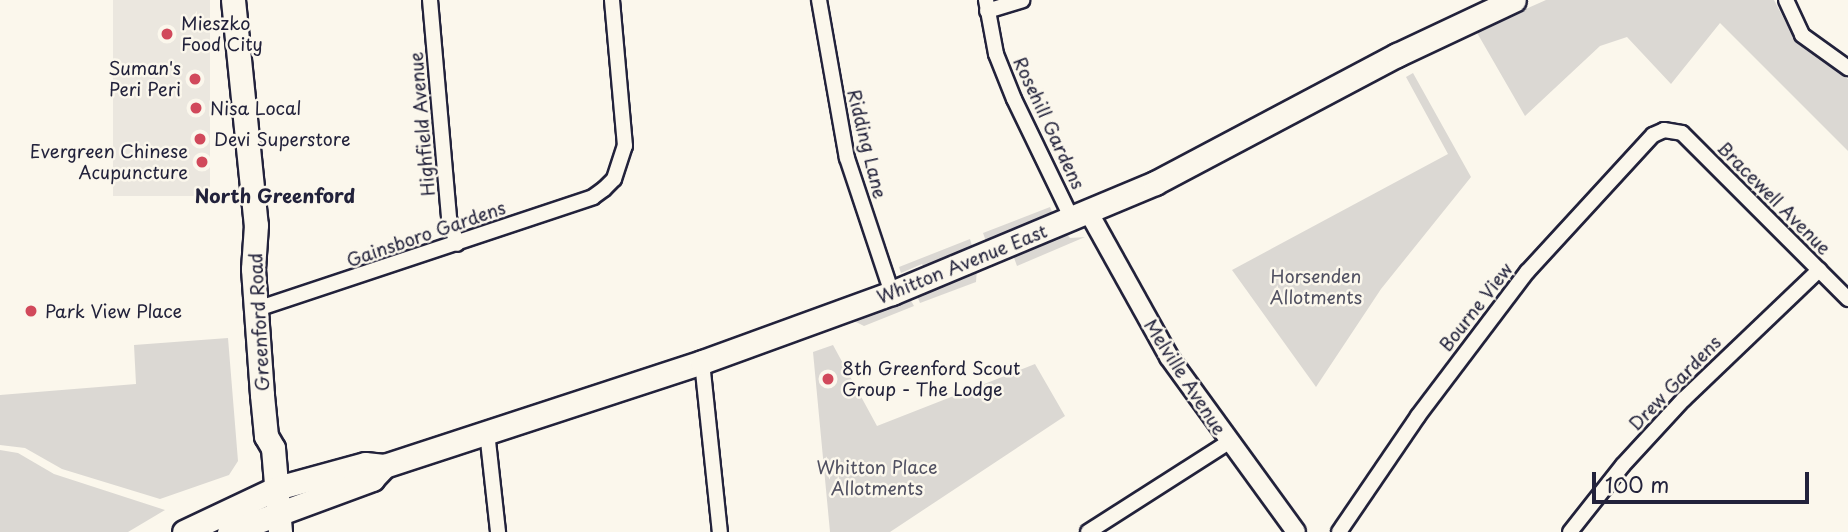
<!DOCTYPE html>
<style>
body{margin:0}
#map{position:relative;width:1848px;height:532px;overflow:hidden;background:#fbf7ec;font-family:"Playpen Sans",sans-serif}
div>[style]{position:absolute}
.built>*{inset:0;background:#ebe7df;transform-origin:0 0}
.green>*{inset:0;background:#dbd8d3}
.roads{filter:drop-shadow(2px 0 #22223b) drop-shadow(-2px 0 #22223b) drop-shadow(0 2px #22223b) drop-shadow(0 -2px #22223b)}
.minor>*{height:14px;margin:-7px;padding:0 7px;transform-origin:7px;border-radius:7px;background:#fbf7ec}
.tertiary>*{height:18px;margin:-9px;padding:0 9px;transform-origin:9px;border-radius:9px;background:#fbf7ec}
.primary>*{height:23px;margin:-11.5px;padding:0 11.5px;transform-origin:11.5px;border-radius:11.5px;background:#fbf7ec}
.dots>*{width:19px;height:19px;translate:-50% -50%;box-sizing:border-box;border:4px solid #fbf7ec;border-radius:50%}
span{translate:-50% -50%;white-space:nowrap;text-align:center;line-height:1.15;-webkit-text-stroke:5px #fbf7ec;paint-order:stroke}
.poi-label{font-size:18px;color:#22223b}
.left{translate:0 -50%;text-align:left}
.right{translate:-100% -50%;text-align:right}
.street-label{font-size:18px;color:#22223b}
.park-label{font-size:18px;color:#505061}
.neighbourhood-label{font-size:19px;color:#22223b;font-weight:700}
.scale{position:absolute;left:1592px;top:472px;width:217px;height:32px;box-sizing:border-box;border:4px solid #22223b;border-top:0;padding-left:9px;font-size:21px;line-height:24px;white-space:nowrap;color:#22223b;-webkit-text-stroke:5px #fbf7ec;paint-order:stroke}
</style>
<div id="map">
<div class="built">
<div style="left:113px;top:0;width:97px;height:196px"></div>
</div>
<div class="green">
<div style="clip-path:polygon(1546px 0,1774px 0,1794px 38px,1848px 79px,1848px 151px,1720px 23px,1671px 84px,1627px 37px,1600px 46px,1525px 116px,1476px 31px)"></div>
<div style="clip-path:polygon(1413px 73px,1471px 177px,1381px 289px,1316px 387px,1232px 270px,1448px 154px,1406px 77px)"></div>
<div style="clip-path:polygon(1050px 207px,1054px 216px,987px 244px,983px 233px)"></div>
<div style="clip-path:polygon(1066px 233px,1070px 238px,1085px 237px,1017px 266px,1013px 255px)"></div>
<div style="clip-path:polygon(970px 239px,973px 249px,925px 269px,922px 264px,901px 273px,899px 267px)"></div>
<div style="clip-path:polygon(977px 269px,976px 282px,920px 303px,916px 294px)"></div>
<div style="clip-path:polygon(909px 297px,914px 306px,864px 326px,852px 320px)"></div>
<div style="clip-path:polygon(228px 338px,238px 461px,229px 475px,160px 499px,62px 469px,25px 448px,0 445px,0 395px,136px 384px,134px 345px)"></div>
<div style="clip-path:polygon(833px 345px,877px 426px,1035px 364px,1065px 416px,890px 532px,830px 532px,813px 352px)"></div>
<div style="clip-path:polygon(0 450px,18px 453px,54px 474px,165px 510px,128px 532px,0 532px)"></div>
</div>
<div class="roads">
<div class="minor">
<div style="left:430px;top:0;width:220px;rotate:85deg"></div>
<div style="left:449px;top:219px;width:26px;rotate:72deg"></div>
<div style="left:819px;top:0;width:160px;rotate:80deg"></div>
<div style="left:847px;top:158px;width:142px;rotate:71.6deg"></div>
<div style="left:986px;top:0;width:55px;rotate:79.5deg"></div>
<div style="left:996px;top:54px;width:48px;rotate:68.2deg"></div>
<div style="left:1014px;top:99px;width:133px;rotate:64.2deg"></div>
<div style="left:1786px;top:0;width:38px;rotate:65deg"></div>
<div style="left:1802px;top:35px;width:57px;rotate:35.7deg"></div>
<div style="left:987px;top:11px;width:37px;rotate:-17deg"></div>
<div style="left:257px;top:309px;width:354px;rotate:-18.4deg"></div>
<div style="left:593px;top:197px;width:14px;rotate:-36deg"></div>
<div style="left:604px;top:189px;width:14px;rotate:-45deg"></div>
<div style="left:614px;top:179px;width:35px;rotate:-72deg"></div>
<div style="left:625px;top:146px;width:147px;rotate:-95.1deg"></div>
<div style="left:702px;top:362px;width:171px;rotate:84deg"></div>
<div style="left:487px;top:432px;width:101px;rotate:83.7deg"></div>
<div style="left:1088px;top:532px;width:165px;rotate:-32.6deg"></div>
<div style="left:1339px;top:532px;width:140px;rotate:-55.7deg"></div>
<div style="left:1418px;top:416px;width:181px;rotate:-52.9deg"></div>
<div style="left:1527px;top:272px;width:186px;rotate:-47.4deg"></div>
<div style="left:1653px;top:135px;width:12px;rotate:-24deg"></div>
<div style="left:1664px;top:130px;width:18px;rotate:9deg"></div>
<div style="left:1682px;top:133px;width:235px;rotate:45deg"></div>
<div style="left:1570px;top:532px;width:85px;rotate:-51.7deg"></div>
<div style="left:1623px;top:465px;width:90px;rotate:-47.3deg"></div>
<div style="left:1684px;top:399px;width:187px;rotate:-43.7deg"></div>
</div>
<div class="tertiary">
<div style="left:1089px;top:213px;width:165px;rotate:60.9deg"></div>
<div style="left:1169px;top:357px;width:216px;rotate:54deg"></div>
</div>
<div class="primary">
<div style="left:233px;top:0;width:226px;rotate:84.2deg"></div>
<div style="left:256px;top:225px;width:44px;rotate:93.9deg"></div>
<div style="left:253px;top:269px;width:126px;rotate:85.9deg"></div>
<div style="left:262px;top:395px;width:41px;rotate:84.4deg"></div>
<div style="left:266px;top:436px;width:14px;rotate:60deg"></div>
<div style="left:273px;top:448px;width:84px;rotate:85.2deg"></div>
<div style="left:184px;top:532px;width:103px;rotate:-25.3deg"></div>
<div style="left:277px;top:488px;width:91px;rotate:-15.3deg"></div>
<div style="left:365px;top:464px;width:19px;rotate:6deg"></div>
<div style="left:384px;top:466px;width:335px;rotate:-18.1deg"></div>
<div style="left:702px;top:362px;width:202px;rotate:-20deg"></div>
<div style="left:892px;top:293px;width:285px;rotate:-22.7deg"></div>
<div style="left:1155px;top:183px;width:274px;rotate:-27.9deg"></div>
<div style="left:1397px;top:55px;width:129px;rotate:-25.2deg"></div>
<div style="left:229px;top:532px;width:153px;rotate:-20.3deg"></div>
<div style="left:372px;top:479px;width:18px;rotate:-47deg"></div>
</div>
</div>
<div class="dots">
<div style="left:167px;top:34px;background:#d1495b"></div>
<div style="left:195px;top:79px;background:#d1495b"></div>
<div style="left:196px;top:108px;background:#d1495b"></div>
<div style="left:200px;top:139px;background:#d1495b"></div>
<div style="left:202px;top:162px;background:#d1495b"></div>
<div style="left:31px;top:311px;background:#d1495b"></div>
<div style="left:828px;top:379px;background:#d1495b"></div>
</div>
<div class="poi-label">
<span class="left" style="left:181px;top:34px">Mieszko<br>Food City</span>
<span class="right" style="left:181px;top:79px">Suman's<br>Peri Peri</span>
<span class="left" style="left:210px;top:108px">Nisa Local</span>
<span class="left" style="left:214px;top:139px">Devi Superstore</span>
<span class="right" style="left:188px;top:162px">Evergreen Chinese<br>Acupuncture</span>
<span class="left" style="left:45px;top:311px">Park View Place</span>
<span class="left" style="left:842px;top:379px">8th Greenford Scout<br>Group - The Lodge</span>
</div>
<div class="street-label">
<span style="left:1049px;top:123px;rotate:65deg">Rosehill Gardens</span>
<span style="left:422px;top:124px;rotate:-95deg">Highfield Avenue</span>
<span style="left:867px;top:144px;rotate:76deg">Ridding Lane</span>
<span style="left:1774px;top:198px;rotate:45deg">Bracewell Avenue</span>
<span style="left:426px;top:234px;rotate:-19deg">Gainsboro Gardens</span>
<span style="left:962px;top:264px;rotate:-22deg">Whitton Avenue East</span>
<span style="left:1476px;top:307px;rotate:-52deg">Bourne View</span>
<span style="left:259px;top:322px;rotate:-93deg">Greenford Road</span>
<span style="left:1185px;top:377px;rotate:57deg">Melville Avenue</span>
<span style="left:1675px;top:383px;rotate:-46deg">Drew Gardens</span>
</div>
<div class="park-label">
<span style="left:1316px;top:287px">Horsenden<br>Allotments</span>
<span style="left:877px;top:478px">Whitton Place<br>Allotments</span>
</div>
<div class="neighbourhood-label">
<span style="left:275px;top:196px">North Greenford</span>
</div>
<div class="scale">100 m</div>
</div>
